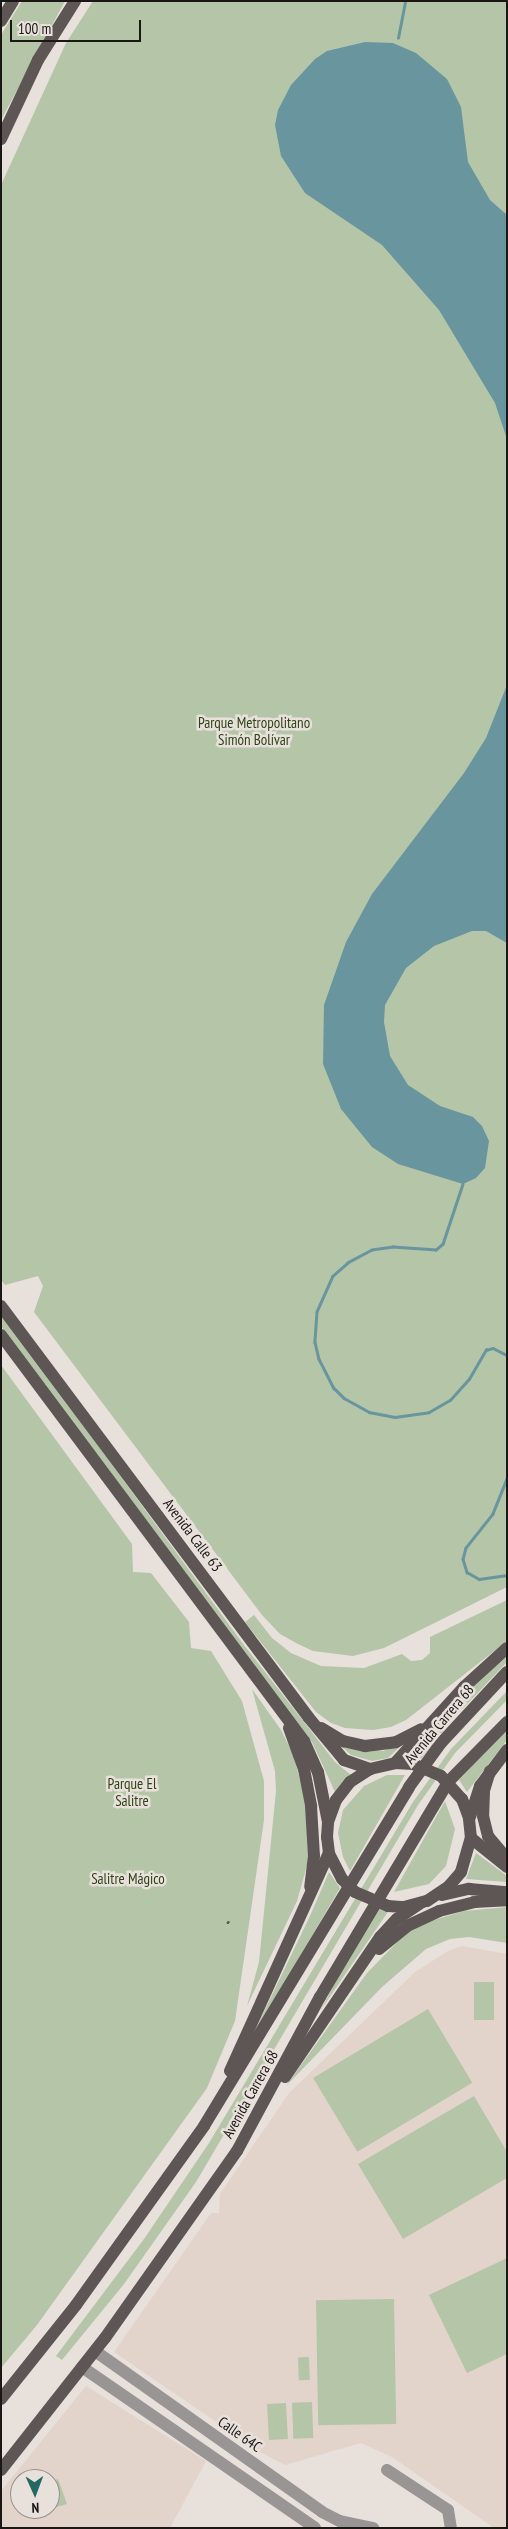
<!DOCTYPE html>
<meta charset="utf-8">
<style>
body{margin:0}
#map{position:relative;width:508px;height:2529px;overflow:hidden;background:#e8e0db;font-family:"PT Sans Narrow",sans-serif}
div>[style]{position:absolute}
.built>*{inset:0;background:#e3d4cb}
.green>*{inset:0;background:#b4c5a8;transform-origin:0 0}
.water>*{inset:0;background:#69959f}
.stream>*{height:2.5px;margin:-1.25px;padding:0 1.25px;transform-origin:1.25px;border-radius:1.25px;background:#69959f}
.minor>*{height:12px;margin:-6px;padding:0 6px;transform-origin:6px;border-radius:6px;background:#999594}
.major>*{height:12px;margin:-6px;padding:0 6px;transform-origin:6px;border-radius:6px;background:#5d5655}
.rail>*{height:2.5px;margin-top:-1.25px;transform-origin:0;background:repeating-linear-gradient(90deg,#605b58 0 2.5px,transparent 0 7.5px)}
.major-bridge>*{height:12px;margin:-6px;padding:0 6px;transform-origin:6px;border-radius:6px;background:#5d5655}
span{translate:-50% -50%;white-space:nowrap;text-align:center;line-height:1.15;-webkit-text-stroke:5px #e8e0db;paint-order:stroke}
.park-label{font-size:15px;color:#2d4514}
.street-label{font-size:15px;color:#1a1715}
.frame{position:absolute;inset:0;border:2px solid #1a1715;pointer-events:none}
.north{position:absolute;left:10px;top:2469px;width:50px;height:50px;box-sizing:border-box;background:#e8e0db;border:1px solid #96908c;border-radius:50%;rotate:178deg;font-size:14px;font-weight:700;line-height:20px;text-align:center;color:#1a1715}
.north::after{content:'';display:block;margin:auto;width:18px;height:22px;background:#226a61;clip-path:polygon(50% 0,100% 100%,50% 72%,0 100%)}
.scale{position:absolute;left:10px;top:20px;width:131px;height:22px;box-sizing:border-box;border:2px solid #1a1715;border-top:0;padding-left:6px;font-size:15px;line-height:18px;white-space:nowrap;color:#1a1715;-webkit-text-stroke:4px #e8e0db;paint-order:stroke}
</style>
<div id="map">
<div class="built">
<div style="clip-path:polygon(462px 1946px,507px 1954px,507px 2528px,494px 2528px,392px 2457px,361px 2443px,285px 2465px,260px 2452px,114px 2352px,211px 2213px,219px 2213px,220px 2194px,289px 2093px,415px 1972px,448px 1951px)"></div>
<div style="clip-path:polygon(evenodd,86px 2386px,206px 2461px,170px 2528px,1px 2528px,1px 2491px,86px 2386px,20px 2479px,50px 2479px,50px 2509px,20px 2509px,20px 2479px)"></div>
</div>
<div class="green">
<div style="clip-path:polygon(22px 1px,65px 1px,1px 120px,1px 35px)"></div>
<div style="clip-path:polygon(93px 1px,507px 1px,507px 1587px,384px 1648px,353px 1656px,313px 1651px,298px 1644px,280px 1634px,262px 1615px,34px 1312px,43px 1286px,38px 1276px,5px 1285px,1px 1280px,1px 185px,66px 43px)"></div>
<div style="clip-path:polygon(1px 1313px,244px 1645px,335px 1762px,351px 1775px,335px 1792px,312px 1742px,1px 1326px)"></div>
<div style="clip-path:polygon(1px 1365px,132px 1544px,133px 1572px,151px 1573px,189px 1622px,191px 1648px,211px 1651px,242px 1701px,264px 1781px,264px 1820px,235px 2021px,207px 2088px,37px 2325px,1px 2368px)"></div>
<div style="clip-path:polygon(507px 1600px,507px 1641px,406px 1720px,391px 1727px,373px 1730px,345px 1728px,331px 1723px,316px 1712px,245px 1622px,254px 1615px,272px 1638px,291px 1653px,321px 1666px,364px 1668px,402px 1654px,411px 1661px,422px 1660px,430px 1653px,430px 1637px)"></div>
<div style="clip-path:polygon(507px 1657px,507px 1662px,451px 1721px,421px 1759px,408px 1758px,483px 1676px)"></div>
<div style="clip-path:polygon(252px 1689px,281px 1730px,293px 1754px,307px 1805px,308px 1862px,297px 1901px,247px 2006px,259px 1962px,276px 1791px,275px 1771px)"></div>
<div style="clip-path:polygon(507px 1691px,507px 1700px,455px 1753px,418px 1805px,196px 2182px,124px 2284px,62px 2360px,56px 2356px,144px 2239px,209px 2143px,413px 1802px,451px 1749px)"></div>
<div style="clip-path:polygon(507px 1729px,507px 1740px,467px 1792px,459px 1780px)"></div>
<div style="clip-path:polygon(405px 1742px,388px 1758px,372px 1761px,351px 1755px,339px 1744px,383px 1751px)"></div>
<div style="clip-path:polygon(387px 1775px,405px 1775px,350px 1871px,343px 1857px,338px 1833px,343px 1810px,364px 1786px)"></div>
<div style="clip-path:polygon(445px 1801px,455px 1829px,446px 1866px,429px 1884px,394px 1892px)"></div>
<div style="clip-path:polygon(476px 1853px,507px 1876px,507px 1882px,466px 1879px)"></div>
<div style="clip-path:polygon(329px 1872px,340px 1888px,247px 2047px,310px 1916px)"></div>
<div style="clip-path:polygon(379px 1907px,390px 1909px,320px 2011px,369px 1921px)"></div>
<div style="clip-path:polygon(507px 1907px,507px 1943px,469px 1937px,450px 1939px,426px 1949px,382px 1987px,286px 2086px,367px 1973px,407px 1932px,427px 1922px,464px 1911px)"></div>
<div style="left:474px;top:1982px;width:20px;height:38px"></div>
<div style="left:428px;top:2009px;width:86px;height:134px;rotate:59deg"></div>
<div style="clip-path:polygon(474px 2096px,507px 2152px,507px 2178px,403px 2239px,358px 2164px)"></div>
<div style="clip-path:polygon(507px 2258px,507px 2354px,467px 2373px,429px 2295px)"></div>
<div style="left:394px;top:2299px;width:125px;height:78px;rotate:89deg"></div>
<div style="left:309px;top:2357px;width:23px;height:11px;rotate:88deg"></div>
<div style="left:312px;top:2402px;width:36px;height:20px;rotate:88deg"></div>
<div style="left:286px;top:2403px;width:36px;height:19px;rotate:87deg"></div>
<div style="clip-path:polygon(58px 2479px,67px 2504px,54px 2508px,50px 2482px)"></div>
</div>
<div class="water">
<div style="clip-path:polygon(365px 42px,393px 43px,416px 53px,447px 79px,461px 107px,468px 162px,490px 200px,507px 215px,507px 439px,495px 403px,439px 310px,382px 245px,305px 193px,281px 156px,275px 125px,278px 110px,291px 85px,315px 59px,327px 51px)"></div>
<div style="clip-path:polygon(507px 685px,507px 943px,486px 931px,472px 931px,434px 946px,406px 968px,385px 1005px,384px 1022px,390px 1056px,408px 1085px,440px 1106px,473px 1117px,482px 1126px,489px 1141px,485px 1168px,476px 1178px,463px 1184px,398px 1164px,372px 1147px,341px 1109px,323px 1064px,324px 1005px,346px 942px,372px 894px,464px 773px,486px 738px)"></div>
</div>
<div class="stream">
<div style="left:398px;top:38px;width:38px;rotate:-79deg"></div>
<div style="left:463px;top:1184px;width:63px;rotate:108.4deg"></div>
<div style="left:443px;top:1244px;width:9px;rotate:139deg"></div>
<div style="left:436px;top:1250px;width:43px;rotate:-176deg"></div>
<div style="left:393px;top:1247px;width:21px;rotate:172deg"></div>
<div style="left:372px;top:1250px;width:27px;rotate:152deg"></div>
<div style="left:348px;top:1263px;width:20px;rotate:139deg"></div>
<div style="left:333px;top:1276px;width:39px;rotate:114deg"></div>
<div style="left:317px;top:1312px;width:30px;rotate:94deg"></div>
<div style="left:315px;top:1342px;width:17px;rotate:77deg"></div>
<div style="left:319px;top:1359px;width:33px;rotate:63deg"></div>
<div style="left:334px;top:1388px;width:14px;rotate:45deg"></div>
<div style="left:344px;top:1398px;width:29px;rotate:29deg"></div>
<div style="left:369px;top:1412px;width:26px;rotate:11deg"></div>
<div style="left:395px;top:1417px;width:34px;rotate:-8deg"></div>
<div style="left:429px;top:1412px;width:24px;rotate:-30deg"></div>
<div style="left:450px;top:1400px;width:28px;rotate:-48deg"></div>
<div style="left:469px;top:1379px;width:34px;rotate:-60deg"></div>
<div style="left:486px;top:1350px;width:7px;rotate:-16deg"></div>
<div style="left:493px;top:1348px;width:16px;rotate:27deg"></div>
<div style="left:507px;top:1479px;width:38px;rotate:112deg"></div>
<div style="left:493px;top:1514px;width:43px;rotate:128.5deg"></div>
<div style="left:466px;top:1548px;width:11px;rotate:105deg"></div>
<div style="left:463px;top:1559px;width:14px;rotate:73deg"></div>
<div style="left:467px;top:1572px;width:14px;rotate:30deg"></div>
<div style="left:479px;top:1579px;width:28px;rotate:-8deg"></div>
</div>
<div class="minor">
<div style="left:95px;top:2351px;width:278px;rotate:35.3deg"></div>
<div style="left:322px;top:2512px;width:20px;rotate:27deg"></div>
<div style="left:340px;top:2521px;width:34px;rotate:12deg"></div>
<div style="left:82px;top:2367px;width:283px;rotate:34.6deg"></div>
<div style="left:387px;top:2470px;width:73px;rotate:33.3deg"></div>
<div style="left:448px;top:2510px;width:18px;rotate:81deg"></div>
</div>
<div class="major">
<div style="left:1px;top:21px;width:23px;rotate:-59deg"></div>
<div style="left:1px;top:139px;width:87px;rotate:-64.9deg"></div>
<div style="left:38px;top:60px;width:70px;rotate:-57.9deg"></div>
<div style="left:1px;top:1306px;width:514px;rotate:53.22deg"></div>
<div style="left:309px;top:1718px;width:55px;rotate:50.2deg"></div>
<div style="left:344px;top:1760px;width:28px;rotate:19deg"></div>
<div style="left:1px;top:1335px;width:507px;rotate:53.27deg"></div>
<div style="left:304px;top:1741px;width:34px;rotate:66deg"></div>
<div style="left:318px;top:1772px;width:51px;rotate:78.7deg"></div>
<div style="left:289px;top:1728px;width:44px;rotate:69.9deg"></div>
<div style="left:304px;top:1769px;width:38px;rotate:79deg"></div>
<div style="left:311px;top:1806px;width:50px;rotate:86.6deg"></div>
<div style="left:314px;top:1856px;width:31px;rotate:97deg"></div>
<div style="left:321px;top:1728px;width:26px;rotate:31deg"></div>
<div style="left:343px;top:1741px;width:23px;rotate:13deg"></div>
<div style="left:365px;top:1746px;width:31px;rotate:-7deg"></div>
<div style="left:396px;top:1742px;width:28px;rotate:-27deg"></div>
<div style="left:395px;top:1763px;width:103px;rotate:-47.8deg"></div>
<div style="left:464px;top:1687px;width:58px;rotate:-42.2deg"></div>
<div style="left:490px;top:1771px;width:21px;rotate:107deg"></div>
<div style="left:484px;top:1791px;width:25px;rotate:92deg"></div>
<div style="left:483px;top:1816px;width:21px;rotate:76deg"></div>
<div style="left:488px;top:1836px;width:30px;rotate:50deg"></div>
<div style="left:470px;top:1817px;width:33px;rotate:-72deg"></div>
<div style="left:480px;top:1786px;width:45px;rotate:-53.1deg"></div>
<div style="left:471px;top:1838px;width:46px;rotate:38.9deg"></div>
<div style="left:342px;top:1879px;width:29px;rotate:-117deg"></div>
<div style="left:329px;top:1853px;width:16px;rotate:-97deg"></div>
<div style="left:327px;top:1837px;width:15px;rotate:-86deg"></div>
<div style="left:328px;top:1822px;width:23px;rotate:-70deg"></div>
<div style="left:336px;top:1800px;width:23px;rotate:-52deg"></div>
<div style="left:350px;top:1782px;width:24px;rotate:-33deg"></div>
<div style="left:370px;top:1769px;width:26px;rotate:-13deg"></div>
<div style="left:395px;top:1763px;width:18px;rotate:3deg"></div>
<div style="left:442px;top:1895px;width:28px;rotate:-13deg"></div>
<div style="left:469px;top:1889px;width:38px;rotate:5deg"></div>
<div style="left:388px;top:1906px;width:16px;rotate:4deg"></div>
<div style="left:404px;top:1907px;width:24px;rotate:-15deg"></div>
<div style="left:427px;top:1901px;width:27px;rotate:-34deg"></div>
<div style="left:449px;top:1886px;width:18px;rotate:-49deg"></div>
<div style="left:461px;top:1872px;width:35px;rotate:-74deg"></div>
<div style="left:471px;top:1838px;width:20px;rotate:-96deg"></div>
<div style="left:469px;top:1818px;width:20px;rotate:-110deg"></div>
<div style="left:379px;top:1949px;width:36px;rotate:-39deg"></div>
<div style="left:407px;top:1926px;width:35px;rotate:-25deg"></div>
<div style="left:439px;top:1911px;width:36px;rotate:-14deg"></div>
<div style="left:474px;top:1902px;width:33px;rotate:-3deg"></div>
<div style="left:230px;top:2071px;width:239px;rotate:-65.6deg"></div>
<div style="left:285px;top:2077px;width:169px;rotate:-55.8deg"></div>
<div style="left:380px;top:1937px;width:25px;rotate:-47deg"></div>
<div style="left:397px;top:1919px;width:29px;rotate:-34deg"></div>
<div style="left:1px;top:2399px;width:120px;rotate:-51.4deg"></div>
<div style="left:76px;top:2305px;width:220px;rotate:-54.4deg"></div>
<div style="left:204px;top:2126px;width:396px;rotate:-58.8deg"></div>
<div style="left:409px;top:1787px;width:54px;rotate:-54deg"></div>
<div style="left:441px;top:1743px;width:97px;rotate:-47.1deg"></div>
<div style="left:1px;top:2470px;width:168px;rotate:-51.8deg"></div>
<div style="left:105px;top:2338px;width:229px;rotate:-54.8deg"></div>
<div style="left:237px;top:2151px;width:175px;rotate:-61.7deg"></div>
<div style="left:320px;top:1997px;width:250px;rotate:-59.2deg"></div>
<div style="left:448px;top:1782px;width:84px;rotate:-45.5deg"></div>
</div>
<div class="rail">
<div style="left:228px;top:1921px;width:3px;rotate:72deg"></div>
</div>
<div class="major-bridge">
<div style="left:413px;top:1764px;width:30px;rotate:23deg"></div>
<div style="left:441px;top:1776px;width:31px;rotate:48deg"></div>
<div style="left:342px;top:1879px;width:18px;rotate:45deg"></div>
<div style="left:355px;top:1892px;width:36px;rotate:23deg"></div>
</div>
<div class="park-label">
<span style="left:254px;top:731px">Parque Metropolitano<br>Simón Bolívar</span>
<span style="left:132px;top:1792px">Parque El<br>Salitre</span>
<span style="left:128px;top:1879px">Salitre Mágico</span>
</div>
<div class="street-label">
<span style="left:193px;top:1535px;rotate:53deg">Avenida Calle 63</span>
<span style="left:439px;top:1724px;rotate:-50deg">Avenida Carrera 68</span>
<span style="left:250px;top:2094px;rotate:-61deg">Avenida Carrera 68</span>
<span style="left:240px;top:2434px;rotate:35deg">Calle 64C</span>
</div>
<div class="frame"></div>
<div class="north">N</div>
<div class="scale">100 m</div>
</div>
